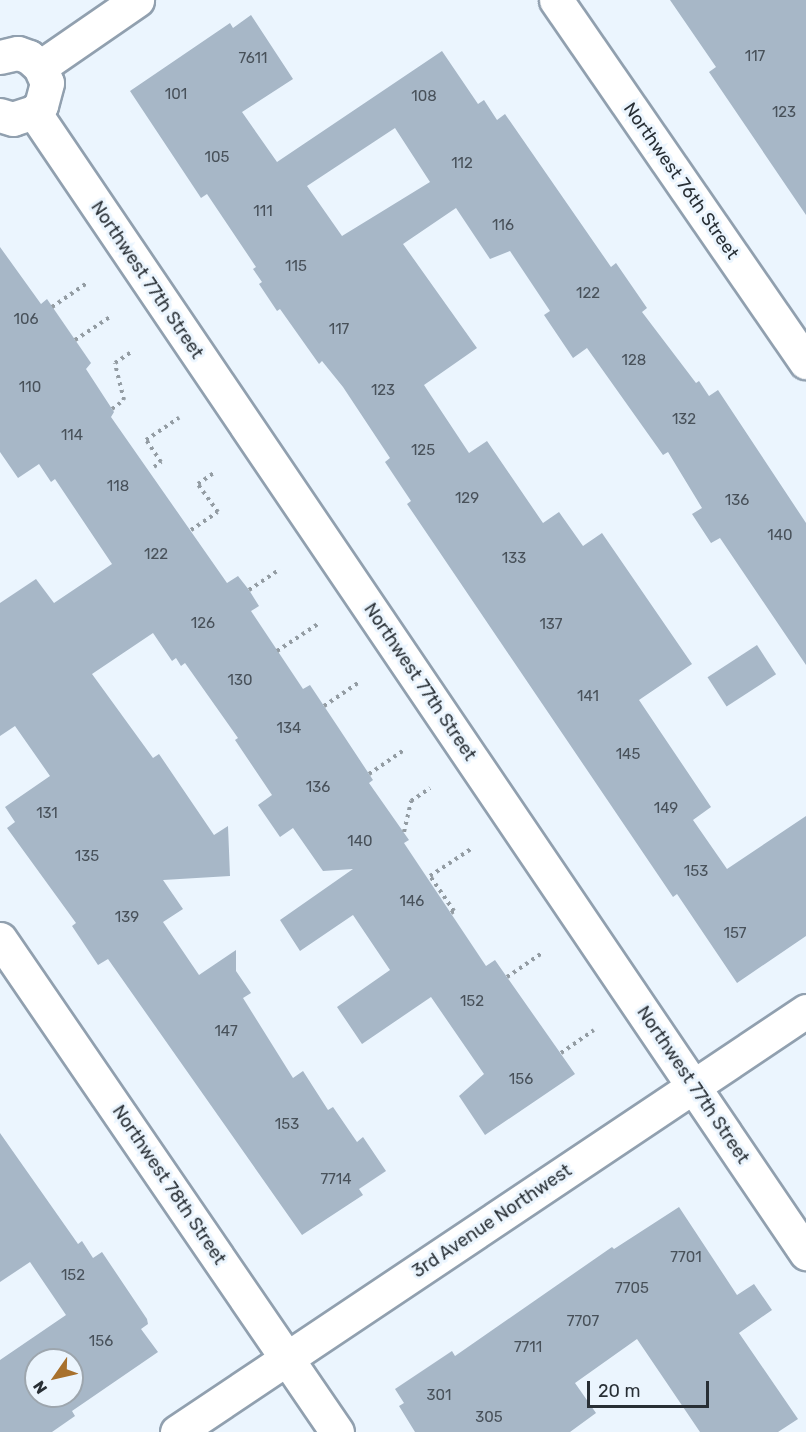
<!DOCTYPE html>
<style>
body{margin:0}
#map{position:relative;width:806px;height:1432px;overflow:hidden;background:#ebf5fe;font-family:Rubik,sans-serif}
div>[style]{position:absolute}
.building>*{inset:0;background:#a7b7c7;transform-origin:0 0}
.path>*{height:4px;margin-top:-2px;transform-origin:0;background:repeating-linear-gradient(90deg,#939ca3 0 3px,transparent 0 7.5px)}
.roads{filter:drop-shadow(2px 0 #91a0af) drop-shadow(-2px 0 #91a0af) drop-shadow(0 2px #91a0af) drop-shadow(0 -2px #91a0af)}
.street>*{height:33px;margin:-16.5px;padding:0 16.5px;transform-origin:16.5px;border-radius:16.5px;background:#fff}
.secondary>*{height:33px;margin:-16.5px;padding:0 16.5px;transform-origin:16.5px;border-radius:16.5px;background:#fff}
span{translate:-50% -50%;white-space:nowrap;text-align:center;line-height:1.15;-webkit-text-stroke:6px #ebf5fe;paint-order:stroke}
.number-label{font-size:15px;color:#48515a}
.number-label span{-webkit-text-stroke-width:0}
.street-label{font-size:18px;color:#282f35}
.north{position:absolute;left:24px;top:1348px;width:60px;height:60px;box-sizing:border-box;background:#ebf5fe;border:2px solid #9da6ae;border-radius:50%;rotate:236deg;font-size:16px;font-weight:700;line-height:24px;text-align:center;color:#282f35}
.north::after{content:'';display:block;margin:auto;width:21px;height:27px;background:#a8712d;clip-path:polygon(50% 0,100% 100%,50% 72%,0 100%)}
.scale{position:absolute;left:587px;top:1381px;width:122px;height:27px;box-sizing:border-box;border:3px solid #282f35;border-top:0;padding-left:8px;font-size:18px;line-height:21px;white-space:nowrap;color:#282f35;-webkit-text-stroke:4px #ebf5fe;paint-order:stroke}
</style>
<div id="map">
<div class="building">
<div style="clip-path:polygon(670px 0,806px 0,806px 215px,709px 72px,716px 67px)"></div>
<div style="clip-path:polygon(evenodd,251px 15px,293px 79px,242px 112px,277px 162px,442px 51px,478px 104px,484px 100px,497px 120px,505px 114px,611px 267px,616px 263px,647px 308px,642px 312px,696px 383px,699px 381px,709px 396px,718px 390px,806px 523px,806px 665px,720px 538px,711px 543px,692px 514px,702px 508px,668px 452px,663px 455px,587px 348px,573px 358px,544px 315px,550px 311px,510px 251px,490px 259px,456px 208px,403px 244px,477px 348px,424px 385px,469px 453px,487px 441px,543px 523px,559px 512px,583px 546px,602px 533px,692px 664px,639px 700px,711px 807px,693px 820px,727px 869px,806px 816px,806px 936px,737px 983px,677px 894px,673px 897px,407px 504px,411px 501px,385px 462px,390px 458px,343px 387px,322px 361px,319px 364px,280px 309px,277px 311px,259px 284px,262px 282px,253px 269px,256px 267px,207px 194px,201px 198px,130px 91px,230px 23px,233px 28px,251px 15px,395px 128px,430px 182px,342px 236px,307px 186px,395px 128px)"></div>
<div style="clip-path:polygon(0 247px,41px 304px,47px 299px,91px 363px,86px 369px,114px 412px,111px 417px,227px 583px,238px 576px,249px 590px,259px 606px,251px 611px,303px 689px,310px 685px,338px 727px,373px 780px,369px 783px,409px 840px,404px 843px,486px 966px,495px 960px,575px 1074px,485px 1135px,459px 1096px,484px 1074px,431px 997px,362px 1044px,337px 1007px,390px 970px,353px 915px,300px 951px,280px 920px,353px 869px,323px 871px,293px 828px,280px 837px,258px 805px,272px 795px,235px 740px,238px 738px,185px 663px,181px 666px,176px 658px,172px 661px,153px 633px,92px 674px,153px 758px,159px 754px,214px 835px,228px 826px,230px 876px,163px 880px,183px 909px,163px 922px,199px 975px,236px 950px,236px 971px,251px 993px,243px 998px,293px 1078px,303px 1071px,328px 1110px,333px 1107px,357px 1142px,363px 1137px,386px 1171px,359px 1189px,363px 1195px,302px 1235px,108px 959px,98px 965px,72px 926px,76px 923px,7px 828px,15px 822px,5px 807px,50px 776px,15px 726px,0 736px,0 603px,36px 579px,54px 603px,112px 564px,55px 479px,51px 482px,39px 464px,18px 478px,0 452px)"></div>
<div style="left:757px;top:645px;width:35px;height:59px;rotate:57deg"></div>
<div style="clip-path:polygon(evenodd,0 1133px,78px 1244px,82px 1241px,93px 1258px,102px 1252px,147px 1319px,148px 1324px,141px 1329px,158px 1352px,72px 1411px,75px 1416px,52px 1432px,0 1432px,0 1360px,66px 1315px,30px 1262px,0 1282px,0 1133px,36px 1360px,72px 1360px,72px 1396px,36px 1396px,36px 1360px)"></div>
<div style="clip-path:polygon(679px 1207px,737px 1295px,754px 1284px,772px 1310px,739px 1333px,798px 1419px,778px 1432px,700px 1432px,637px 1339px,575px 1383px,596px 1413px,570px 1432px,415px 1432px,399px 1406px,404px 1403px,395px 1389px,452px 1351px,455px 1356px,612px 1247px,614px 1249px)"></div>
</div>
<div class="path">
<div style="left:52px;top:307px;width:42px;rotate:-34.4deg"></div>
<div style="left:75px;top:340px;width:42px;rotate:-33.3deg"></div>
<div style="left:112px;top:409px;width:15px;rotate:-37deg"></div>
<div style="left:124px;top:400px;width:38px;rotate:-104deg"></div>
<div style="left:115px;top:363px;width:22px;rotate:-34deg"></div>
<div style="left:154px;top:467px;width:9px;rotate:-36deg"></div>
<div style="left:161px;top:462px;width:27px;rotate:-124deg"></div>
<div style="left:146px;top:440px;width:40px;rotate:-34deg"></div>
<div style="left:191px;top:530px;width:32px;rotate:-34deg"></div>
<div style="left:218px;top:512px;width:34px;rotate:-126deg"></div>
<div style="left:198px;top:484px;width:21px;rotate:-35deg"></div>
<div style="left:249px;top:590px;width:37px;rotate:-34deg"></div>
<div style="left:277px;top:651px;width:49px;rotate:-33.4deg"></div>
<div style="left:324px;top:706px;width:41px;rotate:-34.1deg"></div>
<div style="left:369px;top:774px;width:42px;rotate:-34.4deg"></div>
<div style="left:404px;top:832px;width:32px;rotate:-77deg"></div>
<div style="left:411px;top:801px;width:23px;rotate:-34deg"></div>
<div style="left:451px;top:913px;width:4px;rotate:-34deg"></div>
<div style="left:454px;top:911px;width:42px;rotate:-124.4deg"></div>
<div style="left:430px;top:876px;width:49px;rotate:-33.4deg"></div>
<div style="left:507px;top:977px;width:42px;rotate:-34.4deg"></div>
<div style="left:561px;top:1053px;width:40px;rotate:-34.9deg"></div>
</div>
<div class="roads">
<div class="street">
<div style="left:556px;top:0;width:440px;rotate:55.4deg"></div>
<div style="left:0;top:57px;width:18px;rotate:-13deg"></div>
<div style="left:18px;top:53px;width:12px;rotate:20deg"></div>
<div style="left:29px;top:57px;width:15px;rotate:42deg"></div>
<div style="left:40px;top:67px;width:17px;rotate:66deg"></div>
<div style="left:47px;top:83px;width:23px;rotate:105deg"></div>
<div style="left:41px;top:105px;width:10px;rotate:135deg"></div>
<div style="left:34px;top:112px;width:22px;rotate:162deg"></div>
<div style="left:13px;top:119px;width:14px;rotate:-163deg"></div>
<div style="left:40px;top:67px;width:118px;rotate:-34.6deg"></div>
<div style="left:34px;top:112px;width:1378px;rotate:55.92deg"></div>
<div style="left:0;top:939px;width:597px;rotate:55.64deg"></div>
</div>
<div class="secondary">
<div style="left:177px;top:1432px;width:757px;rotate:-33.8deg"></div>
</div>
</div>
<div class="number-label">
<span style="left:755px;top:57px">117</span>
<span style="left:253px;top:59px">7611</span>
<span style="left:176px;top:95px">101</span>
<span style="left:424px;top:97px">108</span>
<span style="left:784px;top:113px">123</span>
<span style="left:217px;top:158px">105</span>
<span style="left:462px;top:164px">112</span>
<span style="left:263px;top:212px">111</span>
<span style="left:503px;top:226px">116</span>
<span style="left:296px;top:267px">115</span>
<span style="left:588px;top:294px">122</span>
<span style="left:26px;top:320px">106</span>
<span style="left:339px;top:330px">117</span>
<span style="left:634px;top:361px">128</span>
<span style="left:30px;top:388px">110</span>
<span style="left:383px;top:391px">123</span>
<span style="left:684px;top:420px">132</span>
<span style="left:72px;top:436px">114</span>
<span style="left:423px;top:451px">125</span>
<span style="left:118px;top:487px">118</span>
<span style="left:467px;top:499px">129</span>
<span style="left:737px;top:501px">136</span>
<span style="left:780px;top:536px">140</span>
<span style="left:156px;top:555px">122</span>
<span style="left:514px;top:559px">133</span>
<span style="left:203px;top:624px">126</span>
<span style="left:551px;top:625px">137</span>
<span style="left:240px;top:681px">130</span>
<span style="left:588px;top:697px">141</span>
<span style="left:289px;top:729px">134</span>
<span style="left:628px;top:755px">145</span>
<span style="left:318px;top:788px">136</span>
<span style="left:666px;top:809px">149</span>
<span style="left:47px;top:814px">131</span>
<span style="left:360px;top:842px">140</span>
<span style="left:87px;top:857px">135</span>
<span style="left:696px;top:872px">153</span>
<span style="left:412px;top:902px">146</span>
<span style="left:127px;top:918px">139</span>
<span style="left:735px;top:934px">157</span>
<span style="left:472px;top:1002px">152</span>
<span style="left:226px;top:1032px">147</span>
<span style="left:521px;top:1080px">156</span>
<span style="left:287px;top:1125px">153</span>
<span style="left:336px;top:1180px">7714</span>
<span style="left:686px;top:1258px">7701</span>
<span style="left:73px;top:1276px">152</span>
<span style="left:632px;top:1289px">7705</span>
<span style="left:583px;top:1322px">7707</span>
<span style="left:101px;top:1342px">156</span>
<span style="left:528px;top:1348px">7711</span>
<span style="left:439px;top:1396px">301</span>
<span style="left:489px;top:1418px">305</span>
</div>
<div class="street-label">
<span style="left:681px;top:181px;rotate:55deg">Northwest 76th Street</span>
<span style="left:147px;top:280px;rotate:56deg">Northwest 77th Street</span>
<span style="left:420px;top:682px;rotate:56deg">Northwest 77th Street</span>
<span style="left:693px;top:1085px;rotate:56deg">Northwest 77th Street</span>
<span style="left:169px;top:1185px;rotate:56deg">Northwest 78th Street</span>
<span style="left:492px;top:1221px;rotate:-34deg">3rd Avenue Northwest</span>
</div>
<div class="north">N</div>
<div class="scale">20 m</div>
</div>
